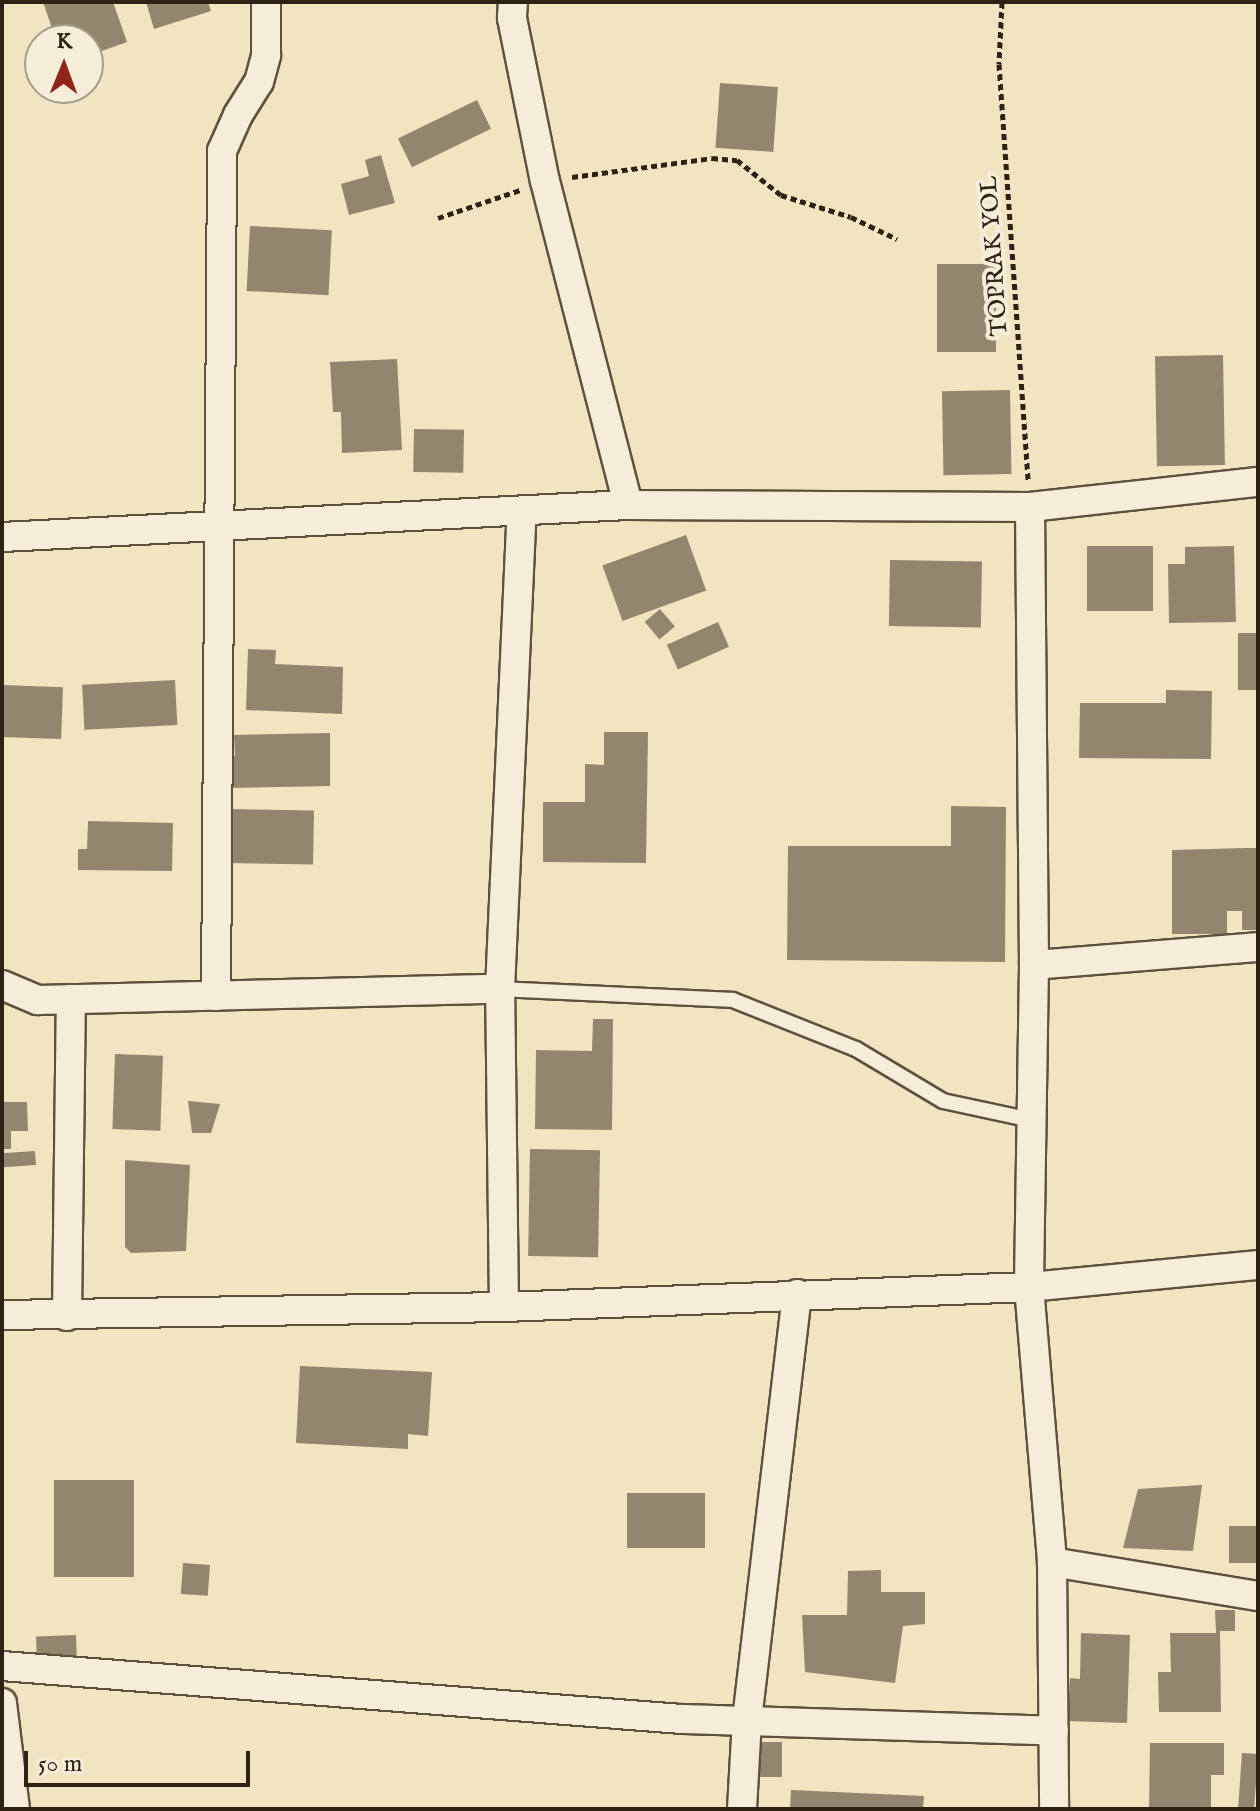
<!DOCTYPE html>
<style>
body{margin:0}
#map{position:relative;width:1260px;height:1811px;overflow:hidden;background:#f0e4c1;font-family:"IM FELL English",serif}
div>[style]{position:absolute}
.building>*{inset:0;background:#92876e;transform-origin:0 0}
.path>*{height:5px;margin-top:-2.5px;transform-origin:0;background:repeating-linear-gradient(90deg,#2d2214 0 6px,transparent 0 10px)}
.roads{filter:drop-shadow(2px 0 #5e523f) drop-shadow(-2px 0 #5e523f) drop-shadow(0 2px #5e523f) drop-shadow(0 -2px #5e523f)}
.service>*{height:14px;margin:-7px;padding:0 7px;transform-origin:7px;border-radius:7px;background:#f5edd7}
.minor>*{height:28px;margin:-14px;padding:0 14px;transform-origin:14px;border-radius:14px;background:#f5edd7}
span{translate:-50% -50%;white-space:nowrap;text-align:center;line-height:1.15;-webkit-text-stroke:8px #f5edd7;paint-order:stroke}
.street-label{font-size:24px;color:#2d2214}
.frame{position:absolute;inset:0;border:4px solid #2d2214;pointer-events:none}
.north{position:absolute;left:24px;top:24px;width:80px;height:80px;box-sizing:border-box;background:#f5edd7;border:2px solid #a59c89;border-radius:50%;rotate:1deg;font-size:22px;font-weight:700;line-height:32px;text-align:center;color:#2d2214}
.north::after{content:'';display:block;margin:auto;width:28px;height:36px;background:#8f2418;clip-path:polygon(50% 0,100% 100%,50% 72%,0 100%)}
.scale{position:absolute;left:24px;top:1751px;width:226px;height:36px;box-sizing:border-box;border:4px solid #2d2214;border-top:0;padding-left:10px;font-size:24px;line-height:28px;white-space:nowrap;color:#2d2214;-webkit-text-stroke:6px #f5edd7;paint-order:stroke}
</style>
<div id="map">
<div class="building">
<div style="clip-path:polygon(43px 2px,113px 2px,127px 42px,88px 56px,88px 40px,56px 40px)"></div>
<div style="clip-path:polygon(146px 2px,208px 2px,211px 11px,154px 29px)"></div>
<div style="left:720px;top:83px;width:58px;height:65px;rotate:4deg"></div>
<div style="left:477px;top:100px;width:32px;height:88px;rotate:64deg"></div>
<div style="clip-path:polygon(381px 155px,395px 203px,349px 215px,341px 184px,369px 176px,365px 160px)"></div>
<div style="left:250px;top:226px;width:82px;height:65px;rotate:3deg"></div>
<div style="left:937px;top:264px;width:59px;height:88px"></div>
<div style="left:1223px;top:355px;width:110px;height:68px;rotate:89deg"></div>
<div style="clip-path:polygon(397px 359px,402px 450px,342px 453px,341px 412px,333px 412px,330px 362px)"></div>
<div style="left:1010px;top:390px;width:84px;height:68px;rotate:89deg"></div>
<div style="left:414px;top:429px;width:50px;height:43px;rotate:1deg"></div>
<div style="left:686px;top:535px;width:59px;height:89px;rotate:70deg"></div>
<div style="left:1087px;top:546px;width:66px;height:65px"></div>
<div style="clip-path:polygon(1234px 546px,1236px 622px,1169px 623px,1168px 564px,1185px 564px,1185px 547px)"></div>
<div style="left:890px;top:560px;width:92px;height:66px;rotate:1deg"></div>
<div style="left:660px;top:609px;width:23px;height:20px;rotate:50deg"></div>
<div style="left:718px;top:622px;width:27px;height:56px;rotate:66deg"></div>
<div style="left:1238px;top:633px;width:20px;height:57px"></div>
<div style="clip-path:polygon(248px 649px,276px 650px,275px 664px,343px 667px,342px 714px,246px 710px)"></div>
<div style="left:175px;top:680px;width:45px;height:93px;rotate:87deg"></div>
<div style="left:2px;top:685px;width:61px;height:52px;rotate:2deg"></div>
<div style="clip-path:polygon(1166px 690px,1212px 691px,1211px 759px,1079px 758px,1080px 703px,1166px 703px)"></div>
<div style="clip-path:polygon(604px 732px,648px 732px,646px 863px,543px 862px,543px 802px,585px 802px,585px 764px,604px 765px)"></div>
<div style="clip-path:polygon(330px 733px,330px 786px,226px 788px,225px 756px,235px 756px,234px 735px)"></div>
<div style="clip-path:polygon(951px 806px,1006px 807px,1005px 962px,787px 960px,788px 846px,951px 846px)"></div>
<div style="left:226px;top:809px;width:88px;height:54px;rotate:1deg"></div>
<div style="clip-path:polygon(88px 821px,173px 823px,172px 871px,78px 870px,78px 849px,87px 849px)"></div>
<div style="clip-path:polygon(1245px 848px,1258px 848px,1258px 930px,1242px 930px,1242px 911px,1227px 911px,1227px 934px,1172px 934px,1172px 850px)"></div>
<div style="clip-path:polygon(593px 1019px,613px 1019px,612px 1130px,535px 1129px,536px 1050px,592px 1051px)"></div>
<div style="left:115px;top:1054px;width:48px;height:75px;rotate:2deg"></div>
<div style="clip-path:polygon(188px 1101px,220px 1104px,211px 1133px,192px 1133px)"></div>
<div style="clip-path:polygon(2px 1102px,27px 1102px,28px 1131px,11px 1131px,11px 1149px,2px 1149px)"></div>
<div style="left:530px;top:1149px;width:70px;height:107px;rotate:1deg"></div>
<div style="left:35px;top:1151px;width:14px;height:33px;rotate:86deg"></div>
<div style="clip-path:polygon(125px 1160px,190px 1165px,186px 1251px,131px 1253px,125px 1247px)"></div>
<div style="clip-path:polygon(300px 1366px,432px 1372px,428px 1436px,408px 1434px,408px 1449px,296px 1443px)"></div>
<div style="left:54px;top:1480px;width:80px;height:97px"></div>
<div style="clip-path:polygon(1202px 1485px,1193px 1551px,1123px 1548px,1138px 1489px)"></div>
<div style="left:627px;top:1493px;width:78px;height:55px"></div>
<div style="left:1258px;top:1526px;width:37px;height:29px;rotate:90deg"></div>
<div style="left:183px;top:1563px;width:27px;height:31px;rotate:4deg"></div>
<div style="clip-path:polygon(881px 1570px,881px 1592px,925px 1592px,925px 1624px,903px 1626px,895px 1683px,805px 1672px,802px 1615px,847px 1615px,848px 1571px)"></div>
<div style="clip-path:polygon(1215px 1610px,1235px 1610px,1235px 1631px,1220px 1631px,1221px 1712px,1159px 1712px,1158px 1672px,1171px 1672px,1170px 1633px,1216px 1633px)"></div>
<div style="clip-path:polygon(1081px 1633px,1130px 1635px,1127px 1723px,1068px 1721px,1070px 1678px,1080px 1679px)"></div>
<div style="left:76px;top:1635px;width:27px;height:40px;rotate:88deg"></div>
<div style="left:755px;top:1742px;width:27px;height:35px"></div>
<div style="clip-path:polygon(1150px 1743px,1224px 1743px,1224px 1775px,1211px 1775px,1211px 1809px,1149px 1809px)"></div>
<div style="left:1242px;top:1753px;width:16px;height:56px;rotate:4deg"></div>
<div style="clip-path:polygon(791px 1790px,924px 1796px,923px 1809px,790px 1809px)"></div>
</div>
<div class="path">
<div style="left:1002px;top:2px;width:62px;rotate:92.8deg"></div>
<div style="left:999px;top:64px;width:417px;rotate:86deg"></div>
<div style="left:572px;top:177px;width:141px;rotate:-7.7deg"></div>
<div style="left:712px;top:158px;width:25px;rotate:5deg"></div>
<div style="left:737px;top:160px;width:56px;rotate:38.5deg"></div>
<div style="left:781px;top:195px;width:73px;rotate:17.4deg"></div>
<div style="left:851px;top:217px;width:51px;rotate:25.6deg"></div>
<div style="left:438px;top:218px;width:87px;rotate:-18.9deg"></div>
</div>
<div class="roads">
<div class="service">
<div style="left:500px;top:989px;width:233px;rotate:2.7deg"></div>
<div style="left:733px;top:1000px;width:132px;rotate:21.7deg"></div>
<div style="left:856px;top:1049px;width:101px;rotate:30.9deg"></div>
<div style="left:943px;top:1101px;width:91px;rotate:12.1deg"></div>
</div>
<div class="minor">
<div style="left:513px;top:2px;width:16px;rotate:94deg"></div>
<div style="left:512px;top:18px;width:166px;rotate:78.6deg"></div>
<div style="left:545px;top:181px;width:334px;rotate:75.6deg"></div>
<div style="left:1030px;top:507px;width:458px;rotate:89.5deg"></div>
<div style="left:1034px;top:965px;width:322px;rotate:90.9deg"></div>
<div style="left:1029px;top:1287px;width:276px;rotate:85.2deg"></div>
<div style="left:1052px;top:1562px;width:247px;rotate:89.5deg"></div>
<div style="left:2px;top:537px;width:627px;rotate:-2.93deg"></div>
<div style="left:628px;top:505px;width:402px;rotate:0.3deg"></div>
<div style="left:1030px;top:507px;width:229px;rotate:-6.3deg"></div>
<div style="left:1034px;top:965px;width:225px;rotate:-4.6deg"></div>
<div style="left:2px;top:985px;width:39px;rotate:23deg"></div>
<div style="left:38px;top:1000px;width:462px;rotate:-1.4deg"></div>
<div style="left:216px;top:996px;width:845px;rotate:-89.59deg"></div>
<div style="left:222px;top:151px;width:39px;rotate:-66deg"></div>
<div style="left:238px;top:115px;width:39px;rotate:-58deg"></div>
<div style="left:259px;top:82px;width:28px;rotate:-75deg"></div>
<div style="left:266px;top:55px;width:53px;rotate:-90deg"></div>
<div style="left:504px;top:1307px;width:318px;rotate:-90.7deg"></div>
<div style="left:500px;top:989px;width:479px;rotate:-87.4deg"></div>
<div style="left:2px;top:1315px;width:502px;rotate:-0.91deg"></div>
<div style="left:504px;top:1307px;width:525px;rotate:-2.18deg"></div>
<div style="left:1029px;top:1287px;width:230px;rotate:-5.5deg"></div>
<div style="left:67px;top:1316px;width:317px;rotate:-89.3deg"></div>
<div style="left:1052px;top:1562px;width:209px;rotate:9.4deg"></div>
<div style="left:2px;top:1666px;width:682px;rotate:4.46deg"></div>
<div style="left:682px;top:1719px;width:372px;rotate:1.8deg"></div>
<div style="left:2px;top:1703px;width:107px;rotate:83deg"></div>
<div style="left:742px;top:1809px;width:89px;rotate:-86.8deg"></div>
<div style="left:747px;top:1720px;width:429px;rotate:-83.3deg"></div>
</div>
</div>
<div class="street-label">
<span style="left:995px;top:256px;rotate:-94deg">TOPRAK YOL</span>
</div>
<div class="frame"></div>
<div class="north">K</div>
<div class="scale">50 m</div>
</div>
